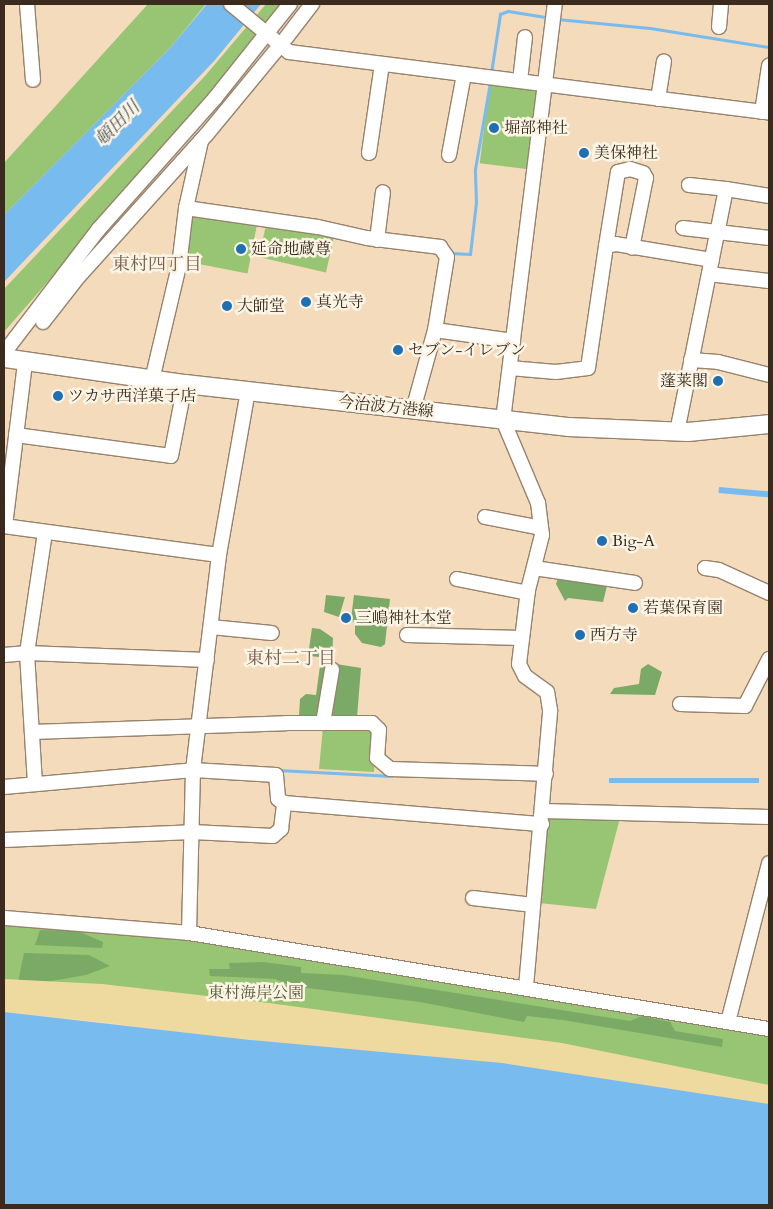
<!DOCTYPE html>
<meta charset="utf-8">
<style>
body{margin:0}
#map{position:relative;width:773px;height:1209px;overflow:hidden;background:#f3dbbb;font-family:Cardo,"Noto Serif JP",serif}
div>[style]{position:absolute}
.green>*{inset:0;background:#98c573;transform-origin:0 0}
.forest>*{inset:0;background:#7aaa65}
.sand>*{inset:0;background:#eeda9e}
.water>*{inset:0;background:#78bbee;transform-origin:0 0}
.stream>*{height:3px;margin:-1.5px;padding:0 1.5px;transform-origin:1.5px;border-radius:1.5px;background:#78bbee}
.roads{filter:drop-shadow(1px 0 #97826c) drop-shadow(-1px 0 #97826c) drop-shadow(0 1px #97826c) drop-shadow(0 -1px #97826c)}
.minor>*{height:14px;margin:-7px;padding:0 7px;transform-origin:7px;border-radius:7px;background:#fff}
.major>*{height:18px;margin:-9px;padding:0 9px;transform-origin:9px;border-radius:9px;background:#fff}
.dots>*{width:14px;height:14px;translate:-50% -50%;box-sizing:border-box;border:2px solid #fcf5e5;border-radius:50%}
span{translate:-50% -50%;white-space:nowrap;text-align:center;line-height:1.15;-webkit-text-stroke:5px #fcf5e5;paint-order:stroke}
.poi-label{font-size:16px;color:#3b2a1e}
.left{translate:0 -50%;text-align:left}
.right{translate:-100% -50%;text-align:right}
.street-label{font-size:16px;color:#3b2a1e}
.park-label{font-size:16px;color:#575838}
.water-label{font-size:18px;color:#4d565c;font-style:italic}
.neighbourhood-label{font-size:18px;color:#775b4c}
.frame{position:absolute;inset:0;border:5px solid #3b2a1e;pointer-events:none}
</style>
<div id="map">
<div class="green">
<div style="clip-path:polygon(148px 4px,206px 4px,170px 48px,4px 215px,4px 163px)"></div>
<div style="clip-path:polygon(266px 4px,284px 4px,240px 61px,4px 332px,4px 289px,205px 76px)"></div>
<div style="left:490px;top:80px;width:51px;height:84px;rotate:7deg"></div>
<div style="left:193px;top:213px;width:65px;height:49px;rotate:11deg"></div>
<div style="left:267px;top:221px;width:69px;height:37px;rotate:13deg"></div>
<div style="clip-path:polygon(323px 727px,372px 727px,377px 733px,374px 772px,319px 769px)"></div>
<div style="clip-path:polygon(546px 816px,620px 818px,596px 909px,539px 903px)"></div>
<div style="clip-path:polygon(4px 922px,186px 937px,769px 1032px,769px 1116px,4px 1001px)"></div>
</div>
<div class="forest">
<div style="clip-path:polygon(559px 575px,608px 582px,603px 602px,568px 598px,565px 601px,556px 584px)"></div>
<div style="clip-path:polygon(326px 595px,345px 597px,339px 617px,324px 612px)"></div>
<div style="clip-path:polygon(354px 595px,390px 599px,385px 644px,381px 647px,362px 643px,355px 634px,355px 624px,351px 619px)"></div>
<div style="clip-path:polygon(312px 628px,320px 629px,333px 638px,332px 658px,308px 656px)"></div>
<div style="clip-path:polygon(324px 662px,361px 668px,357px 717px,299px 716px,300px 699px,306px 694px,316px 695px,320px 666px)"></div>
<div style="clip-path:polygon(648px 664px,662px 672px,655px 695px,610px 694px,614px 688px,639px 684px,641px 669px)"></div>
<div style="clip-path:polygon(40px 930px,78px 931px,103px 942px,102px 948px,35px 945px)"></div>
<div style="clip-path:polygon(24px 953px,89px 955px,110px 966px,86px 975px,17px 987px)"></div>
<div style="clip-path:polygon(263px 962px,301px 967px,301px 973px,343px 975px,630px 1021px,642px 1016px,670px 1022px,675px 1031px,723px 1039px,722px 1047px,563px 1020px,527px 1016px,524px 1022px,420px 1002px,291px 986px,275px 979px,210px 976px,209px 969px,230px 969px,229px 963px)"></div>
</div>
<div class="sand">
<div style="clip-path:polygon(4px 979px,102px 984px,269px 1003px,562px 1043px,769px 1085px,769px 1116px,112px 1023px,4px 1012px)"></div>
</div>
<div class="water">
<div style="clip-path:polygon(207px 4px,261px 4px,215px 60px,4px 282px,4px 215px,170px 48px)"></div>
<div style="left:719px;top:487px;width:50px;height:6px;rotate:5deg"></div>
<div style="left:609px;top:778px;width:150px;height:5px"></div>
<div style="clip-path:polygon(4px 1012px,250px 1040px,502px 1063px,769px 1104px,769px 1205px,4px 1205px)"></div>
</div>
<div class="stream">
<div style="left:557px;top:19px;width:93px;rotate:5.5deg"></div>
<div style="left:650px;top:28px;width:121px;rotate:9.1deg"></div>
<div style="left:491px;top:73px;width:60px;rotate:-81.3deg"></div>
<div style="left:500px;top:14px;width:9px;rotate:-21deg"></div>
<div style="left:508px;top:11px;width:44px;rotate:9.2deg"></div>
<div style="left:451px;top:256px;width:3px;rotate:-90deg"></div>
<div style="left:451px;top:253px;width:19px;rotate:3deg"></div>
<div style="left:470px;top:254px;width:52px;rotate:-83.4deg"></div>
<div style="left:476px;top:202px;width:33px;rotate:-92deg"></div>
<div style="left:475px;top:169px;width:88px;rotate:-80.2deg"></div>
<div style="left:278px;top:770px;width:114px;rotate:3deg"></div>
</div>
<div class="roads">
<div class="minor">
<div style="left:27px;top:4px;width:76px;rotate:85.5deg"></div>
<div style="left:231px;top:4px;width:75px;rotate:39.6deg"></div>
<div style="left:289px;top:52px;width:484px;rotate:7.2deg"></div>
<div style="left:719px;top:27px;width:23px;rotate:-85deg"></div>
<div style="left:286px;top:38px;width:43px;rotate:-52.6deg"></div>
<div style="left:520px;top:81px;width:44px;rotate:-83.5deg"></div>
<div style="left:658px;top:99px;width:38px;rotate:-81deg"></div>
<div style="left:762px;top:112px;width:47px;rotate:-81.3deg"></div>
<div style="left:369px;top:153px;width:90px;rotate:-81.7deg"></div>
<div style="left:449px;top:155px;width:82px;rotate:-79.5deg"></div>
<div style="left:689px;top:185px;width:37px;rotate:6deg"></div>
<div style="left:186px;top:208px;width:133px;rotate:8.2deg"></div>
<div style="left:318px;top:227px;width:50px;rotate:12.7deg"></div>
<div style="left:367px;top:238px;width:74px;rotate:7deg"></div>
<div style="left:440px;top:247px;width:12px;rotate:55deg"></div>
<div style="left:447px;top:257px;width:74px;rotate:99.3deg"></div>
<div style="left:683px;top:228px;width:87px;rotate:6.6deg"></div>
<div style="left:377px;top:240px;width:48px;rotate:-82.9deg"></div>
<div style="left:606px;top:246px;width:75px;rotate:-80.8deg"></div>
<div style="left:618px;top:172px;width:12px;rotate:-14deg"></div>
<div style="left:630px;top:169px;width:14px;rotate:17deg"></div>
<div style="left:643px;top:173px;width:6px;rotate:59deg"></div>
<div style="left:646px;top:178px;width:71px;rotate:101.3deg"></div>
<div style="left:709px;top:274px;width:60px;rotate:6.7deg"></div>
<div style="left:43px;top:322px;width:58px;rotate:-52deg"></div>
<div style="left:79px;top:276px;width:191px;rotate:-48deg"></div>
<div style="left:207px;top:134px;width:110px;rotate:-50.5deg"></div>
<div style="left:4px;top:353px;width:155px;rotate:-52.6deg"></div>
<div style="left:98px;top:230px;width:178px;rotate:-48.4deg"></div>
<div style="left:216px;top:97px;width:119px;rotate:-51.5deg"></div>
<div style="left:691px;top:360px;width:27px;rotate:4deg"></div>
<div style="left:718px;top:362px;width:53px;rotate:14.3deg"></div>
<div style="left:510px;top:368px;width:46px;rotate:5deg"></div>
<div style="left:556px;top:372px;width:32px;rotate:-7deg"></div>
<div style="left:588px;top:368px;width:123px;rotate:-81.6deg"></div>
<div style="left:606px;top:246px;width:10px;rotate:-11deg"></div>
<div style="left:616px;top:244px;width:97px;rotate:9.5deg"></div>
<div style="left:152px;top:380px;width:117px;rotate:-76.7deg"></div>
<div style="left:179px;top:266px;width:58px;rotate:-83.1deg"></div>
<div style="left:186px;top:208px;width:69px;rotate:-77.4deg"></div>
<div style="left:413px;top:410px;width:83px;rotate:-74.6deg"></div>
<div style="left:435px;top:330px;width:79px;rotate:8deg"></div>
<div style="left:677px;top:432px;width:248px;rotate:-78.6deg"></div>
<div style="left:726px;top:189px;width:44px;rotate:9.2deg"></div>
<div style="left:16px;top:435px;width:156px;rotate:7.7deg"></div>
<div style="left:171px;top:456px;width:73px;rotate:-79deg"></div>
<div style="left:485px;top:517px;width:57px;rotate:11.1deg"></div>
<div style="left:4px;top:526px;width:217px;rotate:7.7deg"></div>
<div style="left:5px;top:526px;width:164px;rotate:-83deg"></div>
<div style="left:534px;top:568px;width:102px;rotate:8.4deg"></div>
<div style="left:705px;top:568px;width:14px;rotate:8deg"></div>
<div style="left:719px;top:570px;width:55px;rotate:24.7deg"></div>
<div style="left:457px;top:579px;width:72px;rotate:11.2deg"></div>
<div style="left:211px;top:627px;width:61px;rotate:5.6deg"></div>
<div style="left:407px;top:635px;width:115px;rotate:1.5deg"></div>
<div style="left:4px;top:655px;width:23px;rotate:-5deg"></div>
<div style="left:27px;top:653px;width:180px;rotate:2.2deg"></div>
<div style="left:680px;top:704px;width:65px;rotate:1.8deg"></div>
<div style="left:745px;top:706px;width:53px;rotate:-62.9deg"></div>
<div style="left:323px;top:723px;width:54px;rotate:-80.4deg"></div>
<div style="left:32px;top:732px;width:254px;rotate:-2deg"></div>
<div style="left:286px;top:723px;width:86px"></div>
<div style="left:372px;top:723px;width:10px;rotate:45deg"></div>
<div style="left:379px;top:730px;width:28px;rotate:94deg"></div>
<div style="left:377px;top:758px;width:17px;rotate:40deg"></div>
<div style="left:390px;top:769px;width:156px;rotate:1.8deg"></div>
<div style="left:35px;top:784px;width:131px;rotate:-93.5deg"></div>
<div style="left:27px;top:653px;width:122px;rotate:-81.5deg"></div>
<div style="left:4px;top:787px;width:190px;rotate:-5.1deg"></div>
<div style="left:193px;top:770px;width:83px;rotate:3.4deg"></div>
<div style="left:276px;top:775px;width:24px;rotate:85deg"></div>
<div style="left:278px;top:799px;width:7px;rotate:34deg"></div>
<div style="left:284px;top:803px;width:259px;rotate:4.7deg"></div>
<div style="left:543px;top:811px;width:226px;rotate:1.5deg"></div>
<div style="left:4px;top:840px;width:188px;rotate:-2.4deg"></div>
<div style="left:192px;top:832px;width:81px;rotate:2.8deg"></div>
<div style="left:273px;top:836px;width:11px;rotate:-41deg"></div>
<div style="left:281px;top:829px;width:26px;rotate:-83deg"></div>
<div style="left:473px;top:898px;width:60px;rotate:6.7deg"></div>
<div style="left:4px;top:918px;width:186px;rotate:4.6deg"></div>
<div style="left:189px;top:933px;width:588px;rotate:9.4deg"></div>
<div style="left:189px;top:933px;width:163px;rotate:-88.6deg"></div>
<div style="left:193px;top:770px;width:217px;rotate:-83.1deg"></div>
<div style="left:219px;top:555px;width:167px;rotate:-80deg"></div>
<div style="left:526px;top:987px;width:278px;rotate:-85deg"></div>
<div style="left:550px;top:710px;width:18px;rotate:-99deg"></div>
<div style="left:547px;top:692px;width:27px;rotate:-144deg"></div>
<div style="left:525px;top:676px;width:13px;rotate:-117deg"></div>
<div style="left:519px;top:664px;width:75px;rotate:-83.1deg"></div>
<div style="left:528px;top:590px;width:57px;rotate:-75.7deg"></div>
<div style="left:542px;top:535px;width:32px;rotate:-97deg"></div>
<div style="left:538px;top:503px;width:90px;rotate:-112.9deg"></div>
<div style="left:503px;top:420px;width:419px;rotate:-82.9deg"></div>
<div style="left:728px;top:1022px;width:164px;rotate:-75.5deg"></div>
</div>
<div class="major">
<div style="left:4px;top:358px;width:183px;rotate:8.2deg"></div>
<div style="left:185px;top:384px;width:385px;rotate:6.4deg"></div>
<div style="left:568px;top:427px;width:120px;rotate:2.4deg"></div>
<div style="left:688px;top:432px;width:81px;rotate:-5.6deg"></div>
</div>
</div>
<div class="dots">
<div style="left:494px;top:128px;background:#1f6fb2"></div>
<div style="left:584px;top:153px;background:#1f6fb2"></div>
<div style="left:241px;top:249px;background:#1f6fb2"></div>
<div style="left:306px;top:302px;background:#1f6fb2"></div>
<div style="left:227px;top:306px;background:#1f6fb2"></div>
<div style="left:398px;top:350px;background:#1f6fb2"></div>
<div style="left:718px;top:381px;background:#1f6fb2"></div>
<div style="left:58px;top:396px;background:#1f6fb2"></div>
<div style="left:602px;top:541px;background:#1f6fb2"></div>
<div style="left:633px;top:608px;background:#1f6fb2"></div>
<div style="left:346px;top:618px;background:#1f6fb2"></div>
<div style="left:580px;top:635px;background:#1f6fb2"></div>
</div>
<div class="poi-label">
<span class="left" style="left:504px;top:128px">堀部神社</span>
<span class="left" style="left:594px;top:153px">美保神社</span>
<span class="left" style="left:251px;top:249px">延命地蔵尊</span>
<span class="left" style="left:316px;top:302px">真光寺</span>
<span class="left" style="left:237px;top:306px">大師堂</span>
<span class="left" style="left:408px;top:350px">セブン-イレブン</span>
<span class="right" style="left:708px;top:381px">蓬莱閣</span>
<span class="left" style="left:68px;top:396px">ツカサ西洋菓子店</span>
<span class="left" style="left:612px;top:541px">Big-A</span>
<span class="left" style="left:643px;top:608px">若葉保育園</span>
<span class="left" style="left:356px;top:618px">三嶋神社本堂</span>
<span class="left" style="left:590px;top:635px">西方寺</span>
</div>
<div class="street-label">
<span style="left:386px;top:407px;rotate:6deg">今治波方港線</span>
</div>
<div class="park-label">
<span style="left:256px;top:993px">東村海岸公園</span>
</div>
<div class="water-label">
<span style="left:118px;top:124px;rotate:-45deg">頓田川</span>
</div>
<div class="neighbourhood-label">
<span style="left:157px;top:265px">東村四丁目</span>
<span style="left:291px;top:659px">東村二丁目</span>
</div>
<div class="frame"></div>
</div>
